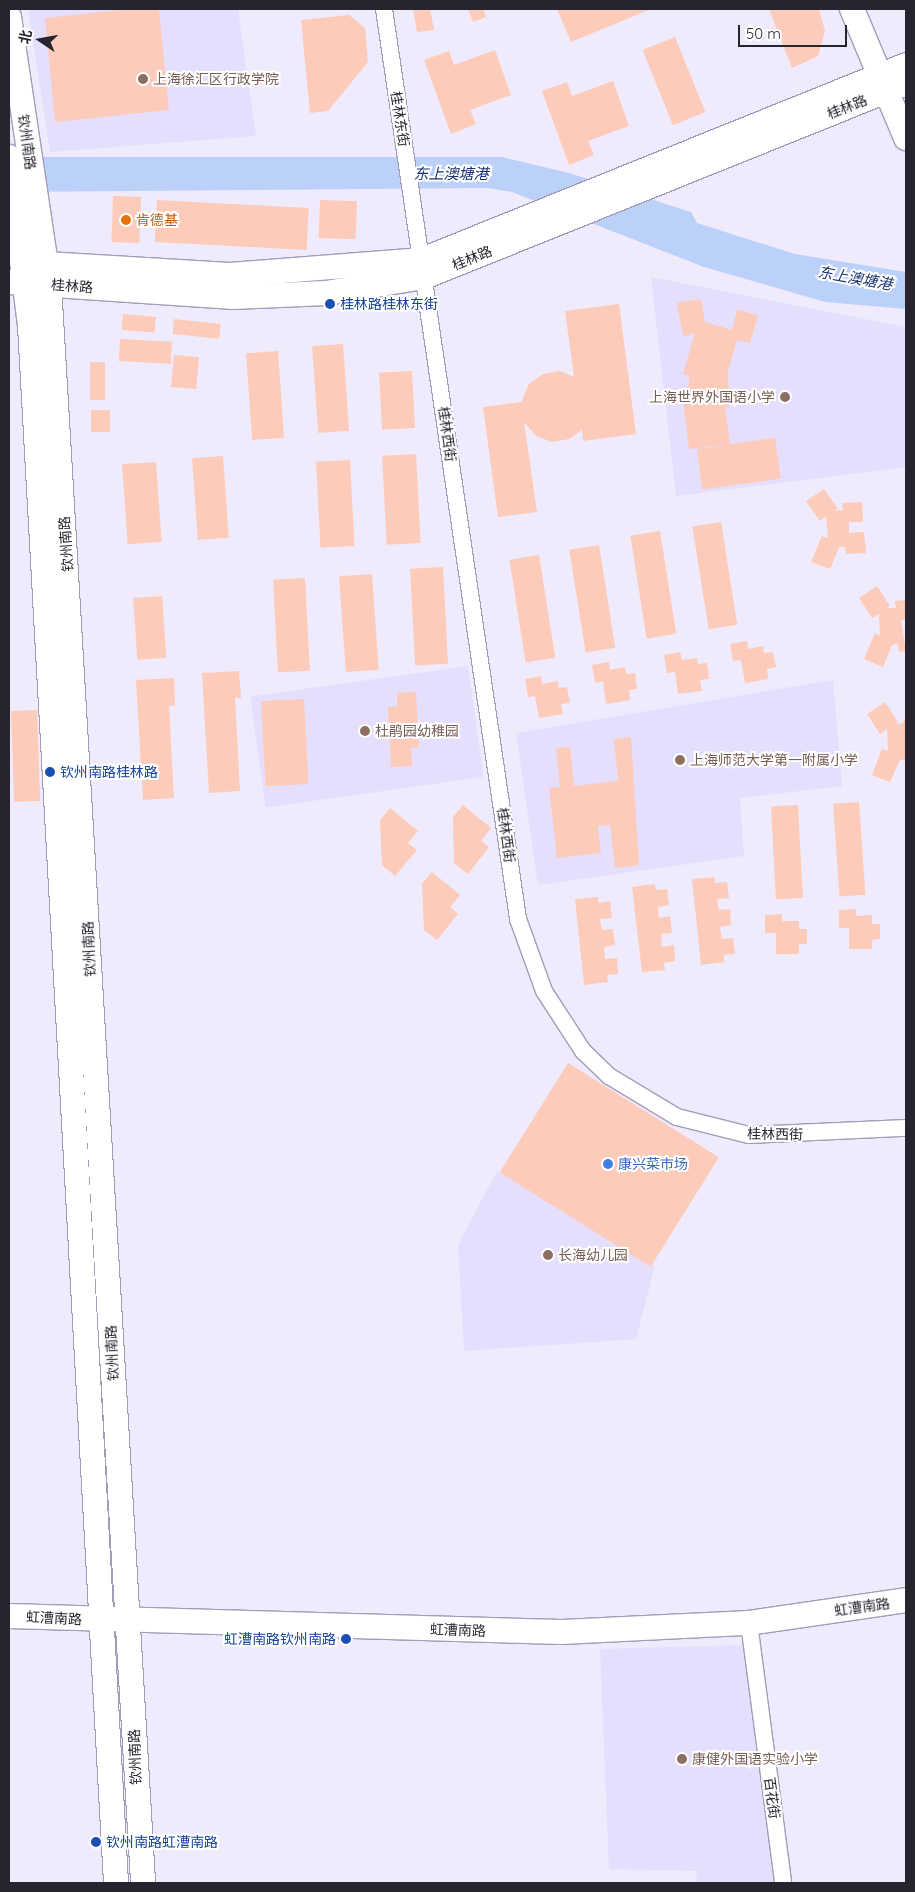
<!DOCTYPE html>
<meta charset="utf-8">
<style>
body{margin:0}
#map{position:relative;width:915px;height:1892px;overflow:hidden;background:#efebfd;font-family:Quicksand,"Noto Sans SC",sans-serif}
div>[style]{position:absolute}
.built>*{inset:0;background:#e5defc;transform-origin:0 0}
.water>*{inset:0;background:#bcd1fa}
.building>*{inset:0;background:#fdcbb9;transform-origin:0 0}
.roads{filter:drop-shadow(1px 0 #a39cb8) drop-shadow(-1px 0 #a39cb8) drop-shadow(0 1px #a39cb8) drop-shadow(0 -1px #a39cb8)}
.street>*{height:16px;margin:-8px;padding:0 8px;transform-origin:8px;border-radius:8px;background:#fff}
.secondary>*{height:24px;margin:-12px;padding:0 12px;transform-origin:12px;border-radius:12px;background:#fff}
.dots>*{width:14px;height:14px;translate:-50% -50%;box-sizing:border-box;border:2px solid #fff;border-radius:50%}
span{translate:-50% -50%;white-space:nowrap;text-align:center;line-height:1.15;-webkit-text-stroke:4px #fff;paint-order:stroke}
.education-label{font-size:14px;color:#785e54}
.left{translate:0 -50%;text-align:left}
.right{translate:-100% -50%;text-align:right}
.street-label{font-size:14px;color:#27242f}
.food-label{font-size:14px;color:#c56008}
.transit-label{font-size:14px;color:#164399}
.shop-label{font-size:14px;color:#366cbe}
.water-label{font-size:15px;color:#19336e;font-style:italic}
.frame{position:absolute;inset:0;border:10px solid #27242f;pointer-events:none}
.north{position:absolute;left:15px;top:15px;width:50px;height:50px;-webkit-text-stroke:4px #fff;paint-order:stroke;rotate:282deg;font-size:14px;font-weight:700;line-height:20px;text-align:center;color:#27242f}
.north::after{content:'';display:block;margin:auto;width:18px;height:22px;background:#27242f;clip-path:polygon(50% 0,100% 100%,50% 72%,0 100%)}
.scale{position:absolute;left:738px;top:25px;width:109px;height:22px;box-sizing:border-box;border:2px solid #27242f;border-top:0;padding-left:6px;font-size:15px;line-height:18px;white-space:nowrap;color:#27242f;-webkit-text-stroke:4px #fff;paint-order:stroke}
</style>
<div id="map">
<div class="built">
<div style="clip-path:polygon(28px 9px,238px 9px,256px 136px,50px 152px)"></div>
<div style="clip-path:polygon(651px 277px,906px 327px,906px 467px,676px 496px)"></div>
<div style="left:468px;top:666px;width:112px;height:220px;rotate:82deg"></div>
<div style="clip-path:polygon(833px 680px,842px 786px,740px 798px,744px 856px,538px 885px,516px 733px)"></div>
<div style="clip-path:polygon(497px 1171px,655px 1266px,636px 1339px,464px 1351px,458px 1245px)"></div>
<div style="clip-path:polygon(744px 1645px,775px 1883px,697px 1883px,696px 1871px,609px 1869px,600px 1649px)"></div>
</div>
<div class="water">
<div style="clip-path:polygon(9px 157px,502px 157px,569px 173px,691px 212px,697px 223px,795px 254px,906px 272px,906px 309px,825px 302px,704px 267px,512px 192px,488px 188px,9px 192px)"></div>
</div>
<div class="building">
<div style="clip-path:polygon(131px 9px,159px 9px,169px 110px,55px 122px,45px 18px)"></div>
<div style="clip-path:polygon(413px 9px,430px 9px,434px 30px,417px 32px)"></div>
<div style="clip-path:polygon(468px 9px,483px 9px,486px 17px,473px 22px)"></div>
<div style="clip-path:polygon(557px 9px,651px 9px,571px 42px)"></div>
<div style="clip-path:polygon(769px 9px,819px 9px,825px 31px,818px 56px,792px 68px)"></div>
<div style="clip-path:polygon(349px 15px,365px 28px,368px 62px,328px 111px,310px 113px,301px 20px)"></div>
<div style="left:675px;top:37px;width:81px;height:35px;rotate:68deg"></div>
<div style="clip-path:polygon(495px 50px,511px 95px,470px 110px,476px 124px,451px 134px,424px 60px,449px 51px,454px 65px)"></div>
<div style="clip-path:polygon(613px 81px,629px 126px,588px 141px,594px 155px,569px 165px,542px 91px,567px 82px,572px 96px)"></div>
<div style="left:113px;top:196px;width:28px;height:46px;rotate:2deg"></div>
<div style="left:157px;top:200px;width:152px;height:42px;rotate:3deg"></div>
<div style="left:320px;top:200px;width:37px;height:38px;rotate:2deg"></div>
<div style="clip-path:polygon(701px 299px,705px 322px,732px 330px,737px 310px,758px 315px,750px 343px,737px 340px,728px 371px,729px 407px,725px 407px,730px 444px,689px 449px,683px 400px,688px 399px,689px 376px,683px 374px,695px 333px,683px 336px,677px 303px)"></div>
<div style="clip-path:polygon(619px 304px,636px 434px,583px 441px,582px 430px,569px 439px,552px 442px,536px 436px,524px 422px,537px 512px,498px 517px,483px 407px,521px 402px,529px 384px,543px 374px,560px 371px,574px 377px,565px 311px)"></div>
<div style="left:123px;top:314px;width:33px;height:16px;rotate:5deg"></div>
<div style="left:174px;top:319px;width:47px;height:15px;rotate:6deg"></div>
<div style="left:120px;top:339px;width:52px;height:22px;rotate:3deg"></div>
<div style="left:343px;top:344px;width:87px;height:31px;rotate:86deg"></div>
<div style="left:278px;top:351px;width:87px;height:32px;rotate:86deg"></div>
<div style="left:174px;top:355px;width:25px;height:32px;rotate:5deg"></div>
<div style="left:90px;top:362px;width:15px;height:38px"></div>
<div style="left:412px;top:371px;width:57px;height:33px;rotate:87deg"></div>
<div style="left:110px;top:410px;width:22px;height:19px;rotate:90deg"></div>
<div style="left:775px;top:438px;width:41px;height:79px;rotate:82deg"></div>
<div style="left:416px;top:454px;width:89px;height:34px;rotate:87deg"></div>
<div style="left:223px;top:456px;width:82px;height:31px;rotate:86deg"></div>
<div style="left:350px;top:460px;width:86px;height:34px;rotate:87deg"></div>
<div style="left:156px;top:462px;width:80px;height:34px;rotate:86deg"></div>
<div style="clip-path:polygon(824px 489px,838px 509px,834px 511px,843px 510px,842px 503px,862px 502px,863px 522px,849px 522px,849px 533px,864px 532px,866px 553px,846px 554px,845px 547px,839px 547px,830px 569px,811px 562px,822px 536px,828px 538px,826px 516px,820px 521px,806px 501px)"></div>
<div style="left:721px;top:522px;width:104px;height:29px;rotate:81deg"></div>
<div style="left:660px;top:531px;width:104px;height:30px;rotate:81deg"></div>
<div style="left:599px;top:545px;width:104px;height:30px;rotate:81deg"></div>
<div style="left:539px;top:555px;width:104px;height:30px;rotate:81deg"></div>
<div style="left:443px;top:567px;width:97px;height:33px;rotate:87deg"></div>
<div style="left:372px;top:574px;width:96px;height:33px;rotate:86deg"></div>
<div style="left:305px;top:578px;width:93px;height:32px;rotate:87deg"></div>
<div style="clip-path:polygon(877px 586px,890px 606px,887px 608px,896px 608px,895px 601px,906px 600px,906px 620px,901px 620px,906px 651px,899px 652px,898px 644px,892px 645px,883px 667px,864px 659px,875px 633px,880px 636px,879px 614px,872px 618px,859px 598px)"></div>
<div style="left:162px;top:596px;width:62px;height:29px;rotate:86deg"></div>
<div style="clip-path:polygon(747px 641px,748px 649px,763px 646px,764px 653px,773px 652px,776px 667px,767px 669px,768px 679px,745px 683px,741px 660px,733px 661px,730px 644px)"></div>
<div style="clip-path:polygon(680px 652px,682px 660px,697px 658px,698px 664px,707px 663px,709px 679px,700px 680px,702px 691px,678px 694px,675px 672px,667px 673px,664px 655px)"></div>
<div style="clip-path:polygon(609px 662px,610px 670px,625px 667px,626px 674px,635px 673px,637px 689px,629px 690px,630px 700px,606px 704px,603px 681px,595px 683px,592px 665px)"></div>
<div style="clip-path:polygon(239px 671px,241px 698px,235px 698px,240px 791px,209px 793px,202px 673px)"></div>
<div style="clip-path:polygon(541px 676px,542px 684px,558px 681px,559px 688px,567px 687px,570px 703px,561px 704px,563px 714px,539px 718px,535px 696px,528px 697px,525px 679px)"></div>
<div style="clip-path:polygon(174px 678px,175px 705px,169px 706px,174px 798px,143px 800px,136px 680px)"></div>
<div style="clip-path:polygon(416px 692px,419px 747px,411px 748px,412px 766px,391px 767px,388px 707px,397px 707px,397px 693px)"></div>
<div style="left:304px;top:699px;width:85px;height:43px;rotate:87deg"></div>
<div style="clip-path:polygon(885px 702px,898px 722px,895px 724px,903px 723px,906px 716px,906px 760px,900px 760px,890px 782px,872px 775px,882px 749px,888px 751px,887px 729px,880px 734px,867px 714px)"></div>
<div style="left:37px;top:710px;width:91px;height:26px;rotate:88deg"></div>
<div style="clip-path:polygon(631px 737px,639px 865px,615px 868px,610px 825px,598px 826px,601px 853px,557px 858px,549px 788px,560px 787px,556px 748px,570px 747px,574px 786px,618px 781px,614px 739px)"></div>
<div style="left:859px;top:802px;width:93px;height:26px;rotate:86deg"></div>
<div style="clip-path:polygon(463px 805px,491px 828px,481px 841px,489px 847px,468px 874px,454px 863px,453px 817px)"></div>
<div style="left:798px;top:805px;width:93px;height:27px;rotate:87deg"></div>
<div style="clip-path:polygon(390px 808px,418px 831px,408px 843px,417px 850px,395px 876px,382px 865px,380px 820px)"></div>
<div style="clip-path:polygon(432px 872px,460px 895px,450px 907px,458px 914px,437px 940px,424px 930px,422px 884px)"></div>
<div style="clip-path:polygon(715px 877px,715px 883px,727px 882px,729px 898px,717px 899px,719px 910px,730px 909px,731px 925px,720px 927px,722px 939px,733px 938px,735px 954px,724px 955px,724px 962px,701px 965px,692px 879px)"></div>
<div style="clip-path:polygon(655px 884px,656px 890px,667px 889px,669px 905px,658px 907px,659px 918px,670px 916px,672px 933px,661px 934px,662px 947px,674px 945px,675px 961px,664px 963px,665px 970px,642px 972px,632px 887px)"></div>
<div style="clip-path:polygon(598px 897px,599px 903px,610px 901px,612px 918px,600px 919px,602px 930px,613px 929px,615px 945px,604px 947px,605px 959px,617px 958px,618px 974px,607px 975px,608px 982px,584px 985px,575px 899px)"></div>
<div style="clip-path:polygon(856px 909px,856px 916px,872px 915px,872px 924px,880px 924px,880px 939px,872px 940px,872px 949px,849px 949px,849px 928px,839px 928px,839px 910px)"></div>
<div style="clip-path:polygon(782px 914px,782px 921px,799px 921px,799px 929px,807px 929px,807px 944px,799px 944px,799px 954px,776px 954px,776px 933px,765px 933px,765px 915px)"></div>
<div style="left:568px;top:1063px;width:178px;height:129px;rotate:32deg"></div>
</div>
<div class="roads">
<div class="street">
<div style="left:384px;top:9px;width:920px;rotate:81.62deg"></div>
<div style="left:518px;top:919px;width:77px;rotate:70.1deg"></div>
<div style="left:544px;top:991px;width:72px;rotate:57deg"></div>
<div style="left:583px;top:1051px;width:36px;rotate:44deg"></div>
<div style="left:609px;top:1076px;width:79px;rotate:31.1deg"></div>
<div style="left:677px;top:1117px;width:74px;rotate:14deg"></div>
<div style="left:749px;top:1135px;width:157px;rotate:-2.6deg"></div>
<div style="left:749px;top:1623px;width:262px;rotate:82.5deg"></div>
</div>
<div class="secondary">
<div style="left:852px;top:9px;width:140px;rotate:67.3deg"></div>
<div style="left:9px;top:17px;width:271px;rotate:81.5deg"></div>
<div style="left:49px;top:285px;width:1601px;rotate:86.63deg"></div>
<div style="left:9px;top:157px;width:169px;rotate:82.9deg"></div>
<div style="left:30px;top:325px;width:1560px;rotate:86.84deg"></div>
<div style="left:29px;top:263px;width:201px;rotate:3.4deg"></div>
<div style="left:230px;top:275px;width:193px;rotate:-4.5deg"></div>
<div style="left:422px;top:260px;width:522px;rotate:-21.94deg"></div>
<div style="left:9px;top:282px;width:225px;rotate:3.8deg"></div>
<div style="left:233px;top:297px;width:94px;rotate:-2.4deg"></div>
<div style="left:327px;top:293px;width:98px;rotate:-9.4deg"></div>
<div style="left:424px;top:277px;width:520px;rotate:-21.92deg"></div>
<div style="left:9px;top:1616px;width:553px;rotate:1.66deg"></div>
<div style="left:562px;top:1632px;width:187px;rotate:-2.8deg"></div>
<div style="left:749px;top:1623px;width:159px;rotate:-8.3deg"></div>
</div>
</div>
<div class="dots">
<div style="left:143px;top:79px;background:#8d6e63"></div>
<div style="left:126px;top:220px;background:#e8710a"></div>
<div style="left:330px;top:304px;background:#1a4fb4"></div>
<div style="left:785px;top:397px;background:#8d6e63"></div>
<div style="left:365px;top:731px;background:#8d6e63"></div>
<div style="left:680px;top:760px;background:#8d6e63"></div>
<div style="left:50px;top:772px;background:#1a4fb4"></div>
<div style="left:608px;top:1164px;background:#3f7fe0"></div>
<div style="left:548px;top:1255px;background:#8d6e63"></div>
<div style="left:346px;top:1639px;background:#1a4fb4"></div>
<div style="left:682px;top:1759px;background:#8d6e63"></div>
<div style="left:96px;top:1842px;background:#1a4fb4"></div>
</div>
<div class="education-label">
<span class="left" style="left:153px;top:79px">上海徐汇区行政学院</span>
<span class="right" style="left:775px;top:397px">上海世界外国语小学</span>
<span class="left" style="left:375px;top:731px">杜鹃园幼稚园</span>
<span class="left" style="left:690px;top:760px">上海师范大学第一附属小学</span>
<span class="left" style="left:558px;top:1255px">长海幼儿园</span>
<span class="left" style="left:692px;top:1759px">康健外国语实验小学</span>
</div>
<div class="street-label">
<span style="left:847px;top:107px;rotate:-22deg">桂林路</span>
<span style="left:400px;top:119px;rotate:81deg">桂林东街</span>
<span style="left:27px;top:142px;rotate:82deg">钦州南路</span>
<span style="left:472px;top:258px;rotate:-22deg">桂林路</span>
<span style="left:72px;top:286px;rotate:4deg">桂林路</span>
<span style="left:447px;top:434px;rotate:82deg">桂林西街</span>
<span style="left:66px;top:544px;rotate:-94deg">钦州南路</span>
<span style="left:506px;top:835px;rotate:82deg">桂林西街</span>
<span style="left:89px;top:949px;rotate:-93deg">钦州南路</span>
<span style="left:775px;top:1134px;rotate:1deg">桂林西街</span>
<span style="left:112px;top:1353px;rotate:-93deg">钦州南路</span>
<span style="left:862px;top:1607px;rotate:-8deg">虹漕南路</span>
<span style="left:54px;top:1618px;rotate:3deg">虹漕南路</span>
<span style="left:458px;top:1630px;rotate:2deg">虹漕南路</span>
<span style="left:135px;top:1757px;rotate:-92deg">钦州南路</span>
<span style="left:772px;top:1798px;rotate:82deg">百花街</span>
</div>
<div class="food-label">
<span class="left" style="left:136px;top:220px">肯德基</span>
</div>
<div class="transit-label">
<span class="left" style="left:340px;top:304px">桂林路桂林东街</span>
<span class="left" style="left:60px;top:772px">钦州南路桂林路</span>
<span class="right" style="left:336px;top:1639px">虹漕南路钦州南路</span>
<span class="left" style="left:106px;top:1842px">钦州南路虹漕南路</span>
</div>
<div class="shop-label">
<span class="left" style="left:618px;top:1164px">康兴菜市场</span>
</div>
<div class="water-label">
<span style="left:451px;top:174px">东上澳塘港</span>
<span style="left:855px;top:278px;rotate:10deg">东上澳塘港</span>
</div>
<div class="frame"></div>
<div class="north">北</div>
<div class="scale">50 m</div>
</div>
